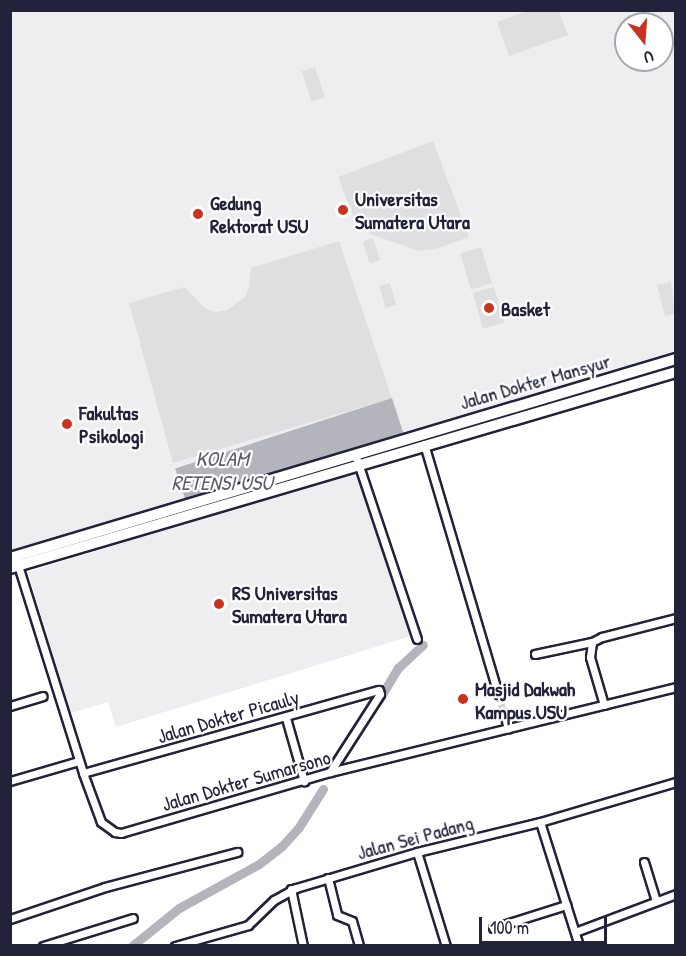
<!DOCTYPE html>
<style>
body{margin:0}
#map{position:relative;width:686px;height:956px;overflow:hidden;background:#fff;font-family:"Patrick Hand",sans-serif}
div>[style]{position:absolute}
.built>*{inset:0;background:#eeeef1}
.green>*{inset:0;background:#dfdfe2;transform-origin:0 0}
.water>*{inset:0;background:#b4b4bc;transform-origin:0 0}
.canal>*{height:9px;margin:-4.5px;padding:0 4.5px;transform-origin:4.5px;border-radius:4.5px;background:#b4b4bc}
.street-tunnel>*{height:7px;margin-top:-3.5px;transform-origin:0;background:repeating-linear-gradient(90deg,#d3d3d8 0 7px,transparent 0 10.5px)}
.roads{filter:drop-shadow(2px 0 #22223b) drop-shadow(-2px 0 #22223b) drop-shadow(0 2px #22223b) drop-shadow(0 -2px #22223b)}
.street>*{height:7px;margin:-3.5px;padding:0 3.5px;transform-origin:3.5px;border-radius:3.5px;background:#fff}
.primary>*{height:10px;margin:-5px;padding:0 5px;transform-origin:5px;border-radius:5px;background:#fff}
.dots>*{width:16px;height:16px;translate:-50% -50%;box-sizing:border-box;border:3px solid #fff;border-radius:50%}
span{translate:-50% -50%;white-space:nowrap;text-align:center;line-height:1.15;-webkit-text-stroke:4.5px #fff;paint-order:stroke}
.poi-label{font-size:20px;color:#22223b;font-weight:700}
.left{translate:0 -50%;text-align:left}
.street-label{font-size:20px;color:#22223b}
.water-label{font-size:21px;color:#5c5c6f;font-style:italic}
.frame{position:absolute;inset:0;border:12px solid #22223b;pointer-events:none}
.north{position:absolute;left:614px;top:12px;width:60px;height:60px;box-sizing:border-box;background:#fff;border:2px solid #a7a7b1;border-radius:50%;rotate:163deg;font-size:16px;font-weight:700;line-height:24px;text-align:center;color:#22223b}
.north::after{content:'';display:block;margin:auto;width:21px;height:27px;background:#c8321e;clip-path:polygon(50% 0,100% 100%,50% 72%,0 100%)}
.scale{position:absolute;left:479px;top:917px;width:128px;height:27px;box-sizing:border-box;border:3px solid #22223b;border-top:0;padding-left:8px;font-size:18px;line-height:21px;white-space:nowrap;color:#22223b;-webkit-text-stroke:4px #fff;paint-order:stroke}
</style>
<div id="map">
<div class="built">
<div style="clip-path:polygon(evenodd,11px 11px,675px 11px,675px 360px,11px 556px,11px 11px,626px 24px,662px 24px,662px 60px,626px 60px,626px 24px)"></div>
<div style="clip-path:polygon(357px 471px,411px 636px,116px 727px,108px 702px,71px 713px,28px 572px)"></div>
</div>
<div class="green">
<div style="clip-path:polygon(530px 10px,559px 11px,568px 35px,509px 56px,497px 22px)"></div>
<div style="left:315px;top:67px;width:32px;height:14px;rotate:72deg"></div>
<div style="clip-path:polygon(433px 141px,469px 237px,438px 248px,419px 251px,370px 234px,352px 213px,338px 177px)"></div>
<div style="left:373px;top:238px;width:23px;height:11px;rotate:72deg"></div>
<div style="clip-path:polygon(339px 241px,392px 398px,173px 463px,129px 303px,184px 287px,205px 308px,216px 312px,227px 310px,245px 297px,249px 288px,251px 268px)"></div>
<div style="left:481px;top:247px;width:38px;height:22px;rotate:73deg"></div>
<div style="clip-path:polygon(671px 282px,675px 313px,665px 316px,657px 285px)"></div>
<div style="left:390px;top:283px;width:23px;height:11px;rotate:75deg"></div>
<div style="left:494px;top:287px;width:37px;height:22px;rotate:74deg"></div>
</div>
<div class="water">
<div style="left:392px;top:398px;width:43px;height:228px;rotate:72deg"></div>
</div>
<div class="canal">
<div style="left:378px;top:701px;width:39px;rotate:-59deg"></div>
<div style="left:398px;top:668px;width:34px;rotate:-43deg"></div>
<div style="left:132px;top:946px;width:60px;rotate:-39deg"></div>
<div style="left:179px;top:908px;width:91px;rotate:-28.8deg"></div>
<div style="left:259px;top:864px;width:29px;rotate:-38deg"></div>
<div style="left:282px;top:846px;width:25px;rotate:-48deg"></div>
<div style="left:299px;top:827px;width:45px;rotate:-57.7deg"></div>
</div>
<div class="street-tunnel">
<div style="left:498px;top:694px;width:20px;rotate:72deg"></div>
</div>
<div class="roads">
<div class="street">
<div style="left:424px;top:444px;width:261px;rotate:73.5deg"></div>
<div style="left:355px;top:454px;width:195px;rotate:71.5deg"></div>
<div style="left:17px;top:562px;width:221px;rotate:72.6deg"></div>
<div style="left:83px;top:773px;width:52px;rotate:69.8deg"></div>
<div style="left:101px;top:822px;width:17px;rotate:36deg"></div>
<div style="left:115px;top:832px;width:6px;rotate:9deg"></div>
<div style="left:121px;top:833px;width:218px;rotate:-16.3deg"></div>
<div style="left:330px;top:772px;width:356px;rotate:-13.8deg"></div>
<div style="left:535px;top:654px;width:58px;rotate:-11.9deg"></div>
<div style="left:604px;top:705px;width:50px;rotate:-106.3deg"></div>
<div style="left:590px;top:657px;width:15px;rotate:-82deg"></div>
<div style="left:592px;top:642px;width:11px;rotate:-27deg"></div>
<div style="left:602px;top:637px;width:76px;rotate:-14.4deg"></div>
<div style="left:10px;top:706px;width:34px;rotate:-17deg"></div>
<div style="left:504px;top:713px;width:16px;rotate:76deg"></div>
<div style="left:286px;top:718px;width:66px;rotate:74.1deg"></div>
<div style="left:83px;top:773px;width:307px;rotate:-15.7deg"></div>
<div style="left:379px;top:690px;width:4px;rotate:76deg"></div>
<div style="left:380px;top:694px;width:93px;rotate:122.7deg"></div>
<div style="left:10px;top:781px;width:72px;rotate:-16.2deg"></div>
<div style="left:540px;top:822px;width:130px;rotate:72.5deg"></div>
<div style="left:417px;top:852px;width:98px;rotate:72.9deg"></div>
<div style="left:644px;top:862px;width:41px;rotate:72.9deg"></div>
<div style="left:328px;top:878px;width:38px;rotate:76deg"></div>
<div style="left:337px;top:915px;width:16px;rotate:22deg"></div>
<div style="left:352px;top:921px;width:26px;rotate:74deg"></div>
<div style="left:291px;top:889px;width:58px;rotate:78.1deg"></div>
<div style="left:10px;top:919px;width:100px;rotate:-18.6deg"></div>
<div style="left:105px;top:887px;width:137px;rotate:-14.9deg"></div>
<div style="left:493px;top:928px;width:77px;rotate:-17.5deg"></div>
<div style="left:575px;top:932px;width:108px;rotate:-20.6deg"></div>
<div style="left:43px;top:946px;width:94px;rotate:-17.3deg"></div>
<div style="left:175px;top:946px;width:76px;rotate:-16deg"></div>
<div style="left:248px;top:925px;width:36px;rotate:-44deg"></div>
<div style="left:274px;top:900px;width:25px;rotate:-29deg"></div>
<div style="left:296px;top:888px;width:126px;rotate:-16.6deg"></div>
<div style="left:417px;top:852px;width:127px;rotate:-13.7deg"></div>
<div style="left:540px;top:822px;width:142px;rotate:-16.4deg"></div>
</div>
<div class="primary">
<div style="left:10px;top:558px;width:695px;rotate:-16.64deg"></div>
<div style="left:10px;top:568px;width:694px;rotate:-16.4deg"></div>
</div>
</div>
<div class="dots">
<div style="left:343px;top:210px;background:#c8321e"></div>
<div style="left:198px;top:214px;background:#c8321e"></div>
<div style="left:489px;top:308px;background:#c8321e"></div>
<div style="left:67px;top:424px;background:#c8321e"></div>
<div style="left:219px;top:604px;background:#c8321e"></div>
<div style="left:463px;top:699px;background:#c8321e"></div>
</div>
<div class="poi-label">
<span class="left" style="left:355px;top:210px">Universitas<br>Sumatera Utara</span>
<span class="left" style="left:210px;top:214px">Gedung<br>Rektorat USU</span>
<span class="left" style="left:501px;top:308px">Basket</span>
<span class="left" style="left:79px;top:424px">Fakultas<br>Psikologi</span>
<span class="left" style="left:232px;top:604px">RS Universitas<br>Sumatera Utara</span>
<span class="left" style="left:475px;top:700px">Masjid Dakwah<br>Kampus USU</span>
</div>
<div class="street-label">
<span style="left:535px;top:381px;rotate:-16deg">Jalan Dokter Mansyur</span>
<span style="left:228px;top:716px;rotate:-16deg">Jalan Dokter Picauly</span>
<span style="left:246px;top:780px;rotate:-16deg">Jalan Dokter Sumarsono</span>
<span style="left:415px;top:837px;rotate:-15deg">Jalan Sei Padang</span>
</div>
<div class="water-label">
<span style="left:222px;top:471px">KOLAM<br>RETENSI USU</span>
</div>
<div class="frame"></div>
<div class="north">U</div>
<div class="scale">100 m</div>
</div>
